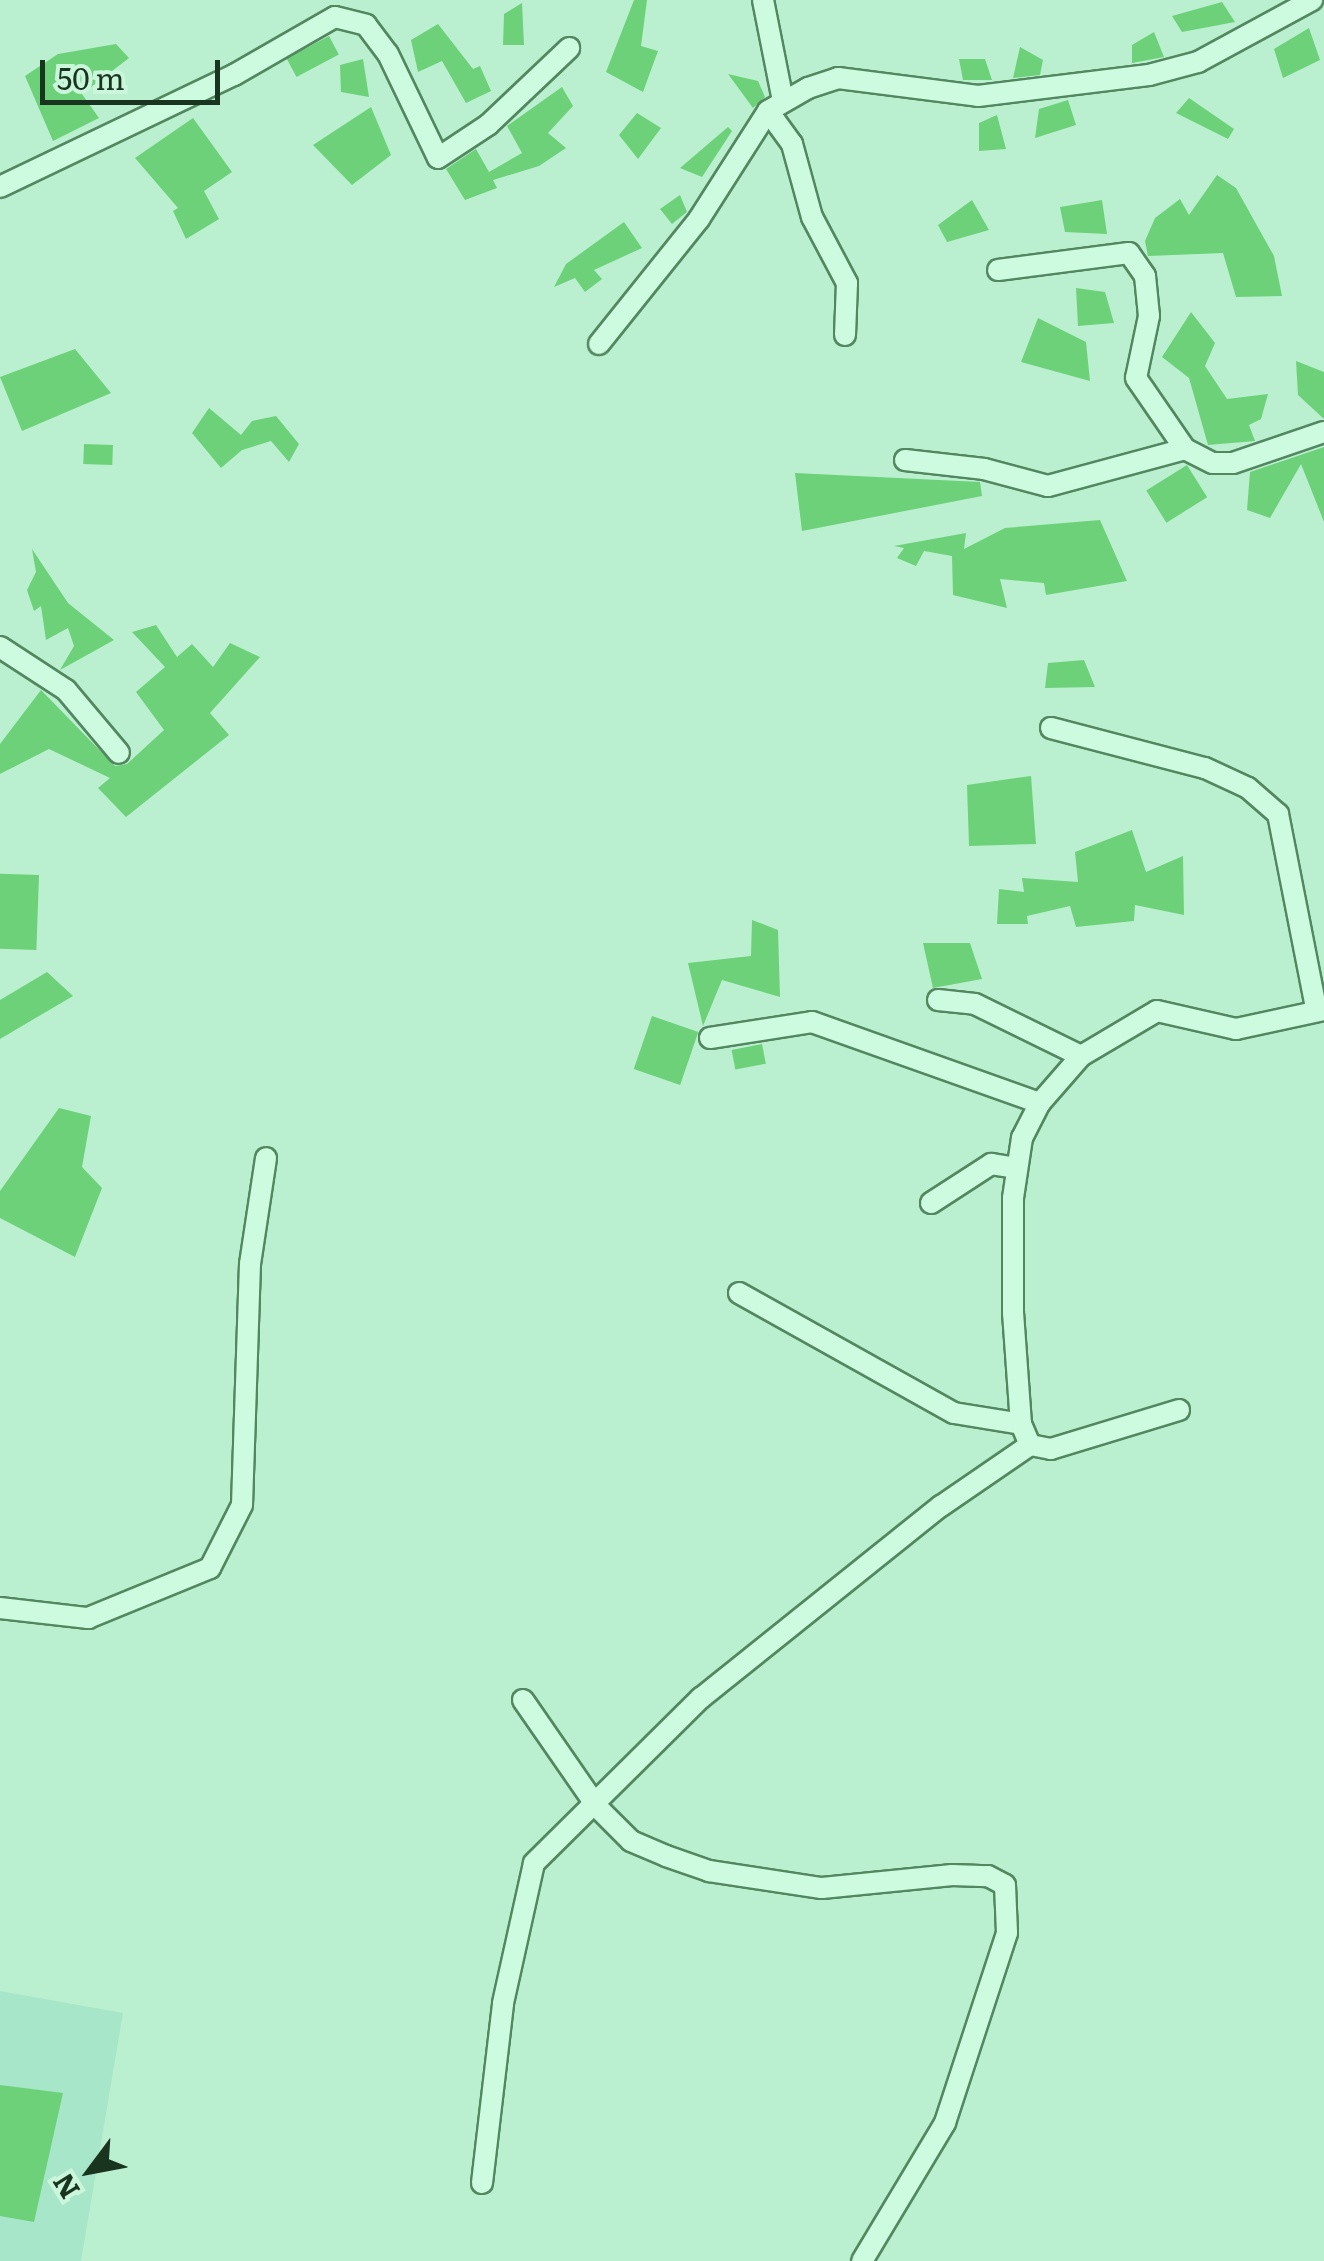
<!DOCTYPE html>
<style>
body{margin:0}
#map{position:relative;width:1324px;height:2261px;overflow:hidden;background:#baf0d0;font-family:Literata,serif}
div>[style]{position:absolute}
.farmland>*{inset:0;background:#a7e6c9}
.building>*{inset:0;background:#6dd179;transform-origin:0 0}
.roads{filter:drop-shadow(2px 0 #538760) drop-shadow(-2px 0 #538760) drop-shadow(0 2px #538760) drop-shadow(0 -2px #538760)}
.street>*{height:20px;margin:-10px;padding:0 10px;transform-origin:10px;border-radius:10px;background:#cdfbdf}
span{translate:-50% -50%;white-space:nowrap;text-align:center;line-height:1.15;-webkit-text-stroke:8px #caf7dc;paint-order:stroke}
.north{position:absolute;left:40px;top:2121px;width:100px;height:100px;-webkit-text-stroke:8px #caf7dc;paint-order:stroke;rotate:238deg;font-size:28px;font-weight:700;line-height:40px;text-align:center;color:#1a351f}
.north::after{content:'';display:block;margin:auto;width:35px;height:45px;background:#1a351f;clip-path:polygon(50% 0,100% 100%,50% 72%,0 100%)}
.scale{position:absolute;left:40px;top:60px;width:180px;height:45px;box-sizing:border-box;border:5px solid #1a351f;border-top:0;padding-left:12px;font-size:30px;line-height:35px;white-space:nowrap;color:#1a351f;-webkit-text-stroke:8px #caf7dc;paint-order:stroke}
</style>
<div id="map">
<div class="farmland">
<div style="clip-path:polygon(0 1991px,123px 2013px,81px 2261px,0 2261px)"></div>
</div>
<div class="building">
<div style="clip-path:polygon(634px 0,647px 0,641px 46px,658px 51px,643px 92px,606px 72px)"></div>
<div style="clip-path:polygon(1222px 2px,1235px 22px,1182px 32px,1172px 16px)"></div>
<div style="clip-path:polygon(522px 3px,524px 45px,503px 45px,504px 14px)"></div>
<div style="clip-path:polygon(438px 24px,473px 69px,480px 66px,491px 91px,466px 103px,442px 61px,418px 72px,411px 40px)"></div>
<div style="clip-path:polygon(1309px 28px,1320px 60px,1283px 78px,1274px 49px)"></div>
<div style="clip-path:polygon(1154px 32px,1164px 57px,1132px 63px,1132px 45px)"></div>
<div style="left:329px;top:36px;width:21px;height:48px;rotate:62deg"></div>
<div style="clip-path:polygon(116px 44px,129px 58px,82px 94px,99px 118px,53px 141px,25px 76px,58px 54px)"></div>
<div style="clip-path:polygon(1020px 47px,1043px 60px,1040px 75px,1013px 78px)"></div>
<div style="clip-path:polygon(363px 59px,369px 97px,341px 92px,340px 65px)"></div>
<div style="clip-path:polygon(959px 59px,985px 59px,992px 80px,963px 80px)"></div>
<div style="clip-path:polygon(728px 74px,758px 81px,765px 97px,753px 108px)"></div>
<div style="clip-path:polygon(562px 87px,573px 106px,548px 133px,566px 148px,539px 166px,493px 180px,497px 188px,465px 200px,446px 169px,476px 149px,489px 172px,522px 153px,507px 126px)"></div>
<div style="clip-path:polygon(1189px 98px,1234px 129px,1228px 139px,1176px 113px)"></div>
<div style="clip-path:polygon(1068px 100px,1076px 125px,1035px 138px,1039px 109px)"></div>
<div style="clip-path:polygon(371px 107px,391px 155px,352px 185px,313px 145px)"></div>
<div style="clip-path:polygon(637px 113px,661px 128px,638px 159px,619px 135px)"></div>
<div style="clip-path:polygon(997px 115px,1006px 149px,979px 151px,979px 123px)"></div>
<div style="clip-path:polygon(193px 118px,232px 172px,204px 191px,219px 219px,186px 239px,173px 211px,178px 208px,135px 158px)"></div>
<div style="clip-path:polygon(728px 127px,732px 131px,702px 177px,680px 168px)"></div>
<div style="clip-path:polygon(1217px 175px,1236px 188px,1274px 256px,1282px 296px,1236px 297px,1223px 253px,1148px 256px,1145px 241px,1155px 218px,1180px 199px,1189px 215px)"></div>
<div style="clip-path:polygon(680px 195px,687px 212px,672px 224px,660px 209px)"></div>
<div style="clip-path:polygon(972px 200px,989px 230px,947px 242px,938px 225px)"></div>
<div style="clip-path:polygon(1102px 200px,1107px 234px,1065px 232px,1060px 207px)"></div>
<div style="clip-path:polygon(624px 222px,642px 248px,594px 270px,602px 279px,585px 292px,575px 278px,554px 287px,566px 264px)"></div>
<div style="clip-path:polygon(1076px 288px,1105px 292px,1114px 323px,1078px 326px)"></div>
<div style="clip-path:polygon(1191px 312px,1215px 343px,1205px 366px,1227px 399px,1268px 394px,1261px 419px,1249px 425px,1255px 441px,1208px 445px,1189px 378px,1162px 357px)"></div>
<div style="clip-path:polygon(1038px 318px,1086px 342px,1090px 381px,1021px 362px)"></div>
<div style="clip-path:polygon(75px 349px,111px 393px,22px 431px,0 377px)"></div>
<div style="clip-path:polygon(1296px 361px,1324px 372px,1324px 419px,1298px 395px)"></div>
<div style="clip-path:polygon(209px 408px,241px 435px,252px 421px,276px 416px,299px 444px,289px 462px,271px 441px,242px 450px,221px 468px,192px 433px)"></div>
<div style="left:84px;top:444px;width:29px;height:20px;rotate:2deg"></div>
<div style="clip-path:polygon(1324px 447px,1324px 522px,1301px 464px,1270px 518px,1247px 510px,1250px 472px)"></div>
<div style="left:1187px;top:465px;width:38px;height:48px;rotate:58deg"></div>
<div style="clip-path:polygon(795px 473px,980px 482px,982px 496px,802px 531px)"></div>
<div style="clip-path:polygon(1100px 520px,1127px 581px,1046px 595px,1044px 583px,1000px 579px,1007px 608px,953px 595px,952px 556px,924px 551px,916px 566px,897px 558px,904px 548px,894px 546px,966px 533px,964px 549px,1005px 528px)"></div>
<div style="clip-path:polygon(32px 549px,68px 603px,114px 640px,60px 670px,74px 646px,68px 628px,46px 640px,41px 606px,34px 611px,27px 590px,36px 572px)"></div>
<div style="clip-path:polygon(156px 625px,177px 657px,192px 644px,213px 667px,230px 643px,260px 657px,210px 713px,229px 735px,126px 817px,98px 788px,110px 778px,49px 749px,0 774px,0 744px,41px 690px,115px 766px,127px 764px,164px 730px,136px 692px,165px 667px,132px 632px)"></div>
<div style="clip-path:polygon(1084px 660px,1095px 687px,1045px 688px,1048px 663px)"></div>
<div style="clip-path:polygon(1031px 776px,1036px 844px,969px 846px,967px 785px)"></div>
<div style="clip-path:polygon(1132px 830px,1146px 872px,1183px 856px,1184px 915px,1135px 905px,1134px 921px,1076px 927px,1070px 906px,1027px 916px,1028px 924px,997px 924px,999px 889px,1024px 892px,1022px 878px,1078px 882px,1075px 852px)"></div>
<div style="left:39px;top:875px;width:75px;height:39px;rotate:92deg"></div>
<div style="clip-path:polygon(752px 920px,778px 930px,780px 997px,722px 980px,703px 1026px,688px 963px,751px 956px)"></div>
<div style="clip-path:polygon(923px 943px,970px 943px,982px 979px,933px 988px)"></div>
<div style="clip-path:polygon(47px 972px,73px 996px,0 1039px,0 1000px)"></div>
<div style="left:652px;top:1016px;width:49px;height:56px;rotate:19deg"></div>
<div style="left:762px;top:1044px;width:20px;height:31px;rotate:79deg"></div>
<div style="clip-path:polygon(59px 1108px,91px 1116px,82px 1167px,102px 1188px,75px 1257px,0 1218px,0 1191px)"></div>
<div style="clip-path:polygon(0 2085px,63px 2093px,34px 2222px,0 2216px)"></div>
</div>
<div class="roads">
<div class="street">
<div style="left:763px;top:0;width:103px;rotate:78.8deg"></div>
<div style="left:768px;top:111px;width:41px;rotate:54deg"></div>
<div style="left:792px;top:144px;width:76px;rotate:74.7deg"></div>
<div style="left:812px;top:217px;width:75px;rotate:62.1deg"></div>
<div style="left:847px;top:283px;width:52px;rotate:92.2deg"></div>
<div style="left:0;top:187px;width:259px;rotate:-25.6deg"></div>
<div style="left:234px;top:75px;width:116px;rotate:-29.9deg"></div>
<div style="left:335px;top:17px;width:32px;rotate:14deg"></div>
<div style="left:366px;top:25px;width:36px;rotate:53deg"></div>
<div style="left:388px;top:54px;width:115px;rotate:64.3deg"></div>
<div style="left:438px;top:158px;width:60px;rotate:-33.4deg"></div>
<div style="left:488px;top:125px;width:112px;rotate:-43.5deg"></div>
<div style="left:998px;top:270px;width:132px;rotate:-7.4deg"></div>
<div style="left:1129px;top:253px;width:28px;rotate:55deg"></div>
<div style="left:1145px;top:276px;width:40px;rotate:84.3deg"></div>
<div style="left:1149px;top:316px;width:63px;rotate:101.8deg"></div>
<div style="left:1136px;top:378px;width:86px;rotate:55.4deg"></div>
<div style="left:599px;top:344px;width:160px;rotate:-51.3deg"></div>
<div style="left:699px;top:219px;width:128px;rotate:-57.4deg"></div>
<div style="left:768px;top:111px;width:46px;rotate:-29.9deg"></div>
<div style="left:808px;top:88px;width:32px;rotate:-18deg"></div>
<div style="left:838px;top:78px;width:141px;rotate:7.3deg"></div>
<div style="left:978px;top:96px;width:172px;rotate:-7deg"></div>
<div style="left:1149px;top:75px;width:51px;rotate:-14.9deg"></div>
<div style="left:1198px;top:62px;width:130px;rotate:-28.5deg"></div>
<div style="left:905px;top:460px;width:80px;rotate:6.5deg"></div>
<div style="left:984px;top:469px;width:66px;rotate:14.9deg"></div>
<div style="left:1048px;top:486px;width:142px;rotate:-15.1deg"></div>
<div style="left:1185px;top:449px;width:31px;rotate:27deg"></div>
<div style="left:1213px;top:463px;width:20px"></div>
<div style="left:1233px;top:463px;width:96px;rotate:-18.8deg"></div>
<div style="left:0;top:647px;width:79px;rotate:33.1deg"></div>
<div style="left:66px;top:690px;width:82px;rotate:49.9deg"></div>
<div style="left:1051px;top:728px;width:159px;rotate:14.6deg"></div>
<div style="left:1205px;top:768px;width:47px;rotate:24.9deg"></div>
<div style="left:1248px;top:788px;width:40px;rotate:41deg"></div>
<div style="left:1278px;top:814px;width:197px;rotate:78.9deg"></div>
<div style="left:938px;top:1000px;width:37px;rotate:6deg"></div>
<div style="left:975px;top:1004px;width:118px;rotate:26.1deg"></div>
<div style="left:710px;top:1038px;width:103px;rotate:-8.9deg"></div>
<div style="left:812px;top:1022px;width:242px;rotate:19.6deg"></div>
<div style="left:931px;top:1203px;width:72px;rotate:-33deg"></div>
<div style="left:991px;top:1164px;width:25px;rotate:9deg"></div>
<div style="left:739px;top:1293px;width:246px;rotate:29.2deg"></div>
<div style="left:954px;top:1413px;width:68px;rotate:9.3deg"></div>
<div style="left:1179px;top:1410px;width:134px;rotate:163.1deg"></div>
<div style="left:1051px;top:1449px;width:21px;rotate:-169deg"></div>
<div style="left:1030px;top:1445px;width:23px;rotate:-113deg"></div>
<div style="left:1021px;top:1424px;width:111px;rotate:-94.1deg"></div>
<div style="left:1013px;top:1313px;width:115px;rotate:-90deg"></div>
<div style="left:1013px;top:1198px;width:61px;rotate:-81.5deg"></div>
<div style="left:1022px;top:1138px;width:39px;rotate:-63deg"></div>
<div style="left:1040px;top:1103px;width:62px;rotate:-48.9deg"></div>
<div style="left:1081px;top:1056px;width:88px;rotate:-30.6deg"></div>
<div style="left:1157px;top:1011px;width:81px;rotate:12.8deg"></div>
<div style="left:1236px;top:1029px;width:90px;rotate:-12.2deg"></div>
<div style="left:0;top:1608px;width:89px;rotate:6.5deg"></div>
<div style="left:88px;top:1618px;width:132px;rotate:-22.3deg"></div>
<div style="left:210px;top:1568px;width:71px;rotate:-63.1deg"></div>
<div style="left:242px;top:1505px;width:241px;rotate:-88.1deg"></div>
<div style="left:250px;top:1264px;width:107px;rotate:-81.4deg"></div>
<div style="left:523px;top:1700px;width:130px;rotate:55.3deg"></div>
<div style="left:597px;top:1807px;width:48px;rotate:45deg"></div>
<div style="left:631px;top:1841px;width:38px;rotate:23deg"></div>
<div style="left:666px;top:1856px;width:46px;rotate:19.2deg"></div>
<div style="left:709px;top:1871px;width:114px;rotate:8.6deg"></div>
<div style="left:822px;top:1888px;width:131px;rotate:-5.7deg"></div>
<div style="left:952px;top:1875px;width:36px;rotate:2deg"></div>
<div style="left:988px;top:1876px;width:19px;rotate:28deg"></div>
<div style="left:1005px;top:1885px;width:48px;rotate:87.6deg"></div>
<div style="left:1007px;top:1933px;width:200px;rotate:108.1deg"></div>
<div style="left:945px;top:2123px;width:161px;rotate:121deg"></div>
<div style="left:482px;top:2183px;width:181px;rotate:-83.3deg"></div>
<div style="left:503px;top:2003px;width:143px;rotate:-77.5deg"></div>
<div style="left:534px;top:1863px;width:235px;rotate:-44.7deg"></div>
<div style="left:701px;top:1698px;width:307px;rotate:-38.7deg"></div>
<div style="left:941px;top:1506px;width:108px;rotate:-34.4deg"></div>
</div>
</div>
<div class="north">N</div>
<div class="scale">50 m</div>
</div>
